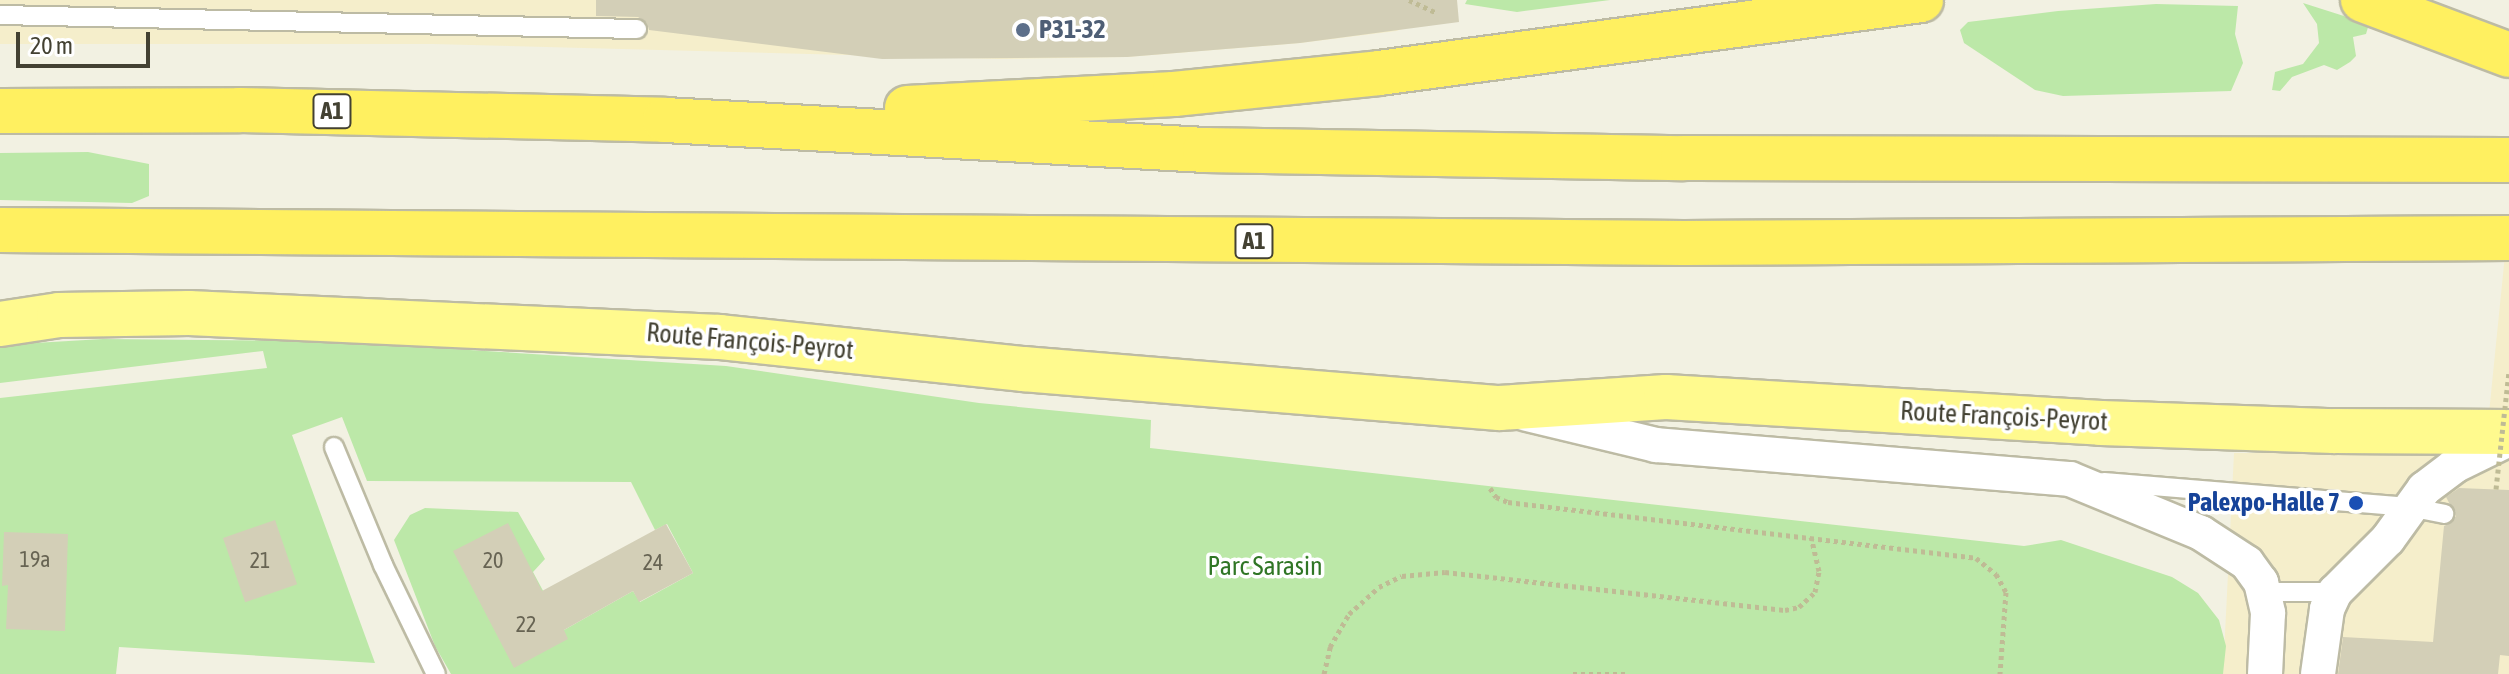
<!DOCTYPE html>
<meta charset="utf-8">
<style>
body{margin:0}
#map{position:relative;width:2509px;height:674px;overflow:hidden;background:#f2f1e2;font-family:"Asap Condensed",sans-serif}
div>[style]{position:absolute}
.commercial>*{inset:0;background:#f5eecb}
.green>*{inset:0;background:#bce8a8}
.building>*{inset:0;background:#d3cfb7;transform-origin:0 0}
.path>*{height:5px;margin-top:-2.5px;transform-origin:0;background:repeating-linear-gradient(90deg,#bfbb95 0 4px,transparent 0 8px)}
.roads{filter:drop-shadow(2px 0 #bdbba4) drop-shadow(-2px 0 #bdbba4) drop-shadow(0 2px #bdbba4) drop-shadow(0 -2px #bdbba4)}
.lane>*{height:18px;margin:-9px;padding:0 9px;transform-origin:9px;border-radius:9px;background:#fff}
.street>*{height:34px;margin:-17px;padding:0 17px;transform-origin:17px;border-radius:17px;background:#fff}
.primary>*{height:44px;margin:-22px;padding:0 22px;transform-origin:22px;border-radius:22px;background:#fffa8e}
.highway>*{height:44px;margin:-22px;padding:0 22px;transform-origin:22px;border-radius:22px;background:#fff060}
.path-bridge>*{height:5px;margin-top:-2.5px;transform-origin:0;background:repeating-linear-gradient(90deg,#bfbb95 0 4px,transparent 0 8px)}
.dots>*{width:22px;height:22px;translate:-50% -50%;box-sizing:border-box;border:4px solid #fff;border-radius:50%}
span{translate:-50% -50%;white-space:nowrap;text-align:center;line-height:1.15;-webkit-text-stroke:7px #fff;paint-order:stroke}
.number-label{font-size:22px;color:#676453}
.number-label span{-webkit-text-stroke-width:0}
.shield-label span{padding:2px 6px;background:#fff;border:2px solid;border-radius:6px;-webkit-text-stroke-width:0}
.shield-label{font-size:24px;color:#434132;font-weight:700}
.service-label{font-size:26px;color:#4e5e75;font-weight:700}
.left{translate:0 -50%;text-align:left}
.street-label{font-size:26px;color:#434132}
.transit-label{font-size:26px;color:#164399;font-weight:700}
.right{translate:-100% -50%;text-align:right}
.park-label{font-size:26px;color:#307625}
.scale{position:absolute;left:16px;top:32px;width:134px;height:36px;box-sizing:border-box;border:4px solid #434132;border-top:0;padding-left:10px;font-size:24px;line-height:28px;white-space:nowrap;color:#434132;-webkit-text-stroke:6px #fff;paint-order:stroke}
</style>
<div id="map">
<div class="commercial">
<div style="clip-path:polygon(0 0,1441px 0,1409px 27px,1396px 31px,1300px 43px,1127px 57px,999px 59px,433px 44px,0 44px)"></div>
<div style="clip-path:polygon(2509px 215px,2509px 674px,2223px 674px,2234px 453px,2485px 453px)"></div>
</div>
<div class="green">
<div style="clip-path:polygon(1467px 0,1610px 0,1517px 12px,1465px 4px)"></div>
<div style="clip-path:polygon(2303px 3px,2369px 24px,2366px 34px,2353px 37px,2356px 56px,2350px 62px,2337px 70px,2324px 65px,2292px 77px,2280px 91px,2272px 90px,2275px 72px,2303px 64px,2319px 43px,2317px 24px)"></div>
<div style="clip-path:polygon(2156px 4px,2238px 6px,2235px 34px,2243px 63px,2231px 91px,2063px 96px,2035px 90px,1964px 43px,1960px 30px,1968px 22px,2058px 11px)"></div>
<div style="clip-path:polygon(88px 152px,149px 164px,149px 196px,132px 203px,0 200px,0 153px)"></div>
<div style="clip-path:polygon(103px 339px,324px 341px,726px 366px,979px 403px,1151px 420px,1150px 448px,2024px 546px,2061px 540px,2172px 577px,2198px 593px,2219px 620px,2226px 646px,2223px 674px,451px 674px,435px 646px,394px 540px,410px 515px,425px 508px,518px 512px,545px 559px,533px 572px,564px 630px,633px 591px,640px 602px,693px 573px,667px 524px,655px 530px,631px 482px,367px 481px,342px 417px,292px 435px,375px 663px,119px 647px,116px 674px,0 674px,0 398px,267px 368px,263px 351px,0 383px,0 345px)"></div>
</div>
<div class="building">
<div style="clip-path:polygon(596px 0,1457px 0,1459px 22px,1300px 43px,1127px 57px,882px 59px,649px 30px,647px 23px,638px 17px,596px 16px)"></div>
<div style="clip-path:polygon(2459px 488px,2509px 490px,2509px 656px,2500px 655px,2498px 674px,2338px 674px,2343px 637px,2433px 642px,2444px 526px,2452px 522px,2456px 516px,2446px 497px)"></div>
<div style="left:275px;top:520px;width:68px;height:55px;rotate:71deg"></div>
<div style="clip-path:polygon(508px 523px,542px 591px,666px 524px,693px 573px,639px 602px,633px 591px,564px 630px,568px 639px,514px 668px,453px 551px)"></div>
<div style="clip-path:polygon(4px 532px,68px 534px,65px 631px,6px 629px,8px 585px,2px 586px)"></div>
</div>
<div class="path">
<div style="left:1409px;top:0;width:31px;rotate:25deg"></div>
<div style="left:1490px;top:488px;width:11px;rotate:56deg"></div>
<div style="left:1496px;top:497px;width:13px;rotate:23deg"></div>
<div style="left:1508px;top:502px;width:471px;rotate:6.8deg"></div>
<div style="left:1976px;top:558px;width:26px;rotate:39deg"></div>
<div style="left:1996px;top:574px;width:21px;rotate:61deg"></div>
<div style="left:2006px;top:592px;width:82px;rotate:94.2deg"></div>
<div style="left:1324px;top:674px;width:28px;rotate:-77deg"></div>
<div style="left:1330px;top:647px;width:38px;rotate:-60deg"></div>
<div style="left:1349px;top:614px;width:40px;rotate:-42deg"></div>
<div style="left:1379px;top:587px;width:25px;rotate:-26deg"></div>
<div style="left:1402px;top:576px;width:43px;rotate:-5.3deg"></div>
<div style="left:1445px;top:572px;width:342px;rotate:6.4deg"></div>
<div style="left:1785px;top:610px;width:14px;rotate:-12deg"></div>
<div style="left:1799px;top:607px;width:22px;rotate:-43deg"></div>
<div style="left:1815px;top:592px;width:21px;rotate:-79deg"></div>
<div style="left:1819px;top:571px;width:35px;rotate:-103deg"></div>
<div style="left:1573px;top:674px;width:55px"></div>
</div>
<div class="roads">
<div class="lane">
<div style="left:0;top:15px;width:637px;rotate:1.26deg"></div>
<div style="left:334px;top:447px;width:128px;rotate:67.4deg"></div>
<div style="left:383px;top:565px;width:121px;rotate:64.1deg"></div>
<div style="left:2104px;top:482px;width:306px;rotate:4.7deg"></div>
<div style="left:2409px;top:507px;width:36px;rotate:11deg"></div>
<div style="left:2265px;top:592px;width:70px"></div>
</div>
<div class="street">
<div style="left:1527px;top:414px;width:133px;rotate:13.5deg"></div>
<div style="left:1656px;top:445px;width:415px;rotate:4.7deg"></div>
<div style="left:2070px;top:479px;width:142px;rotate:22.4deg"></div>
<div style="left:2201px;top:533px;width:55px;rotate:33.1deg"></div>
<div style="left:2247px;top:563px;width:24px;rotate:54deg"></div>
<div style="left:2261px;top:582px;width:32px;rotate:77deg"></div>
<div style="left:2268px;top:613px;width:61px;rotate:92.8deg"></div>
<div style="left:2318px;top:674px;width:66px;rotate:-82.1deg"></div>
<div style="left:2327px;top:609px;width:19px;rotate:-65deg"></div>
<div style="left:2335px;top:592px;width:75px;rotate:-45deg"></div>
<div style="left:2388px;top:539px;width:62px;rotate:-54.2deg"></div>
<div style="left:2424px;top:489px;width:38px;rotate:-37deg"></div>
<div style="left:2454px;top:466px;width:61px;rotate:-26.1deg"></div>
</div>
<div class="primary">
<div style="left:0;top:324px;width:60px;rotate:-8.7deg"></div>
<div style="left:59px;top:315px;width:130px;rotate:-0.9deg"></div>
<div style="left:189px;top:313px;width:531px;rotate:2.59deg"></div>
<div style="left:719px;top:337px;width:306px;rotate:6deg"></div>
<div style="left:1023px;top:369px;width:478px;rotate:4.7deg"></div>
<div style="left:1499px;top:408px;width:167px;rotate:-3.8deg"></div>
<div style="left:1666px;top:397px;width:436px;rotate:3.4deg"></div>
<div style="left:2101px;top:423px;width:233px;rotate:2deg"></div>
<div style="left:2334px;top:431px;width:175px;rotate:0.3deg"></div>
</div>
<div class="highway">
<div style="left:2363px;top:0;width:156px;rotate:20.6deg"></div>
<div style="left:907px;top:108px;width:267px;rotate:-3deg"></div>
<div style="left:1174px;top:94px;width:206px;rotate:-5.8deg"></div>
<div style="left:1379px;top:73px;width:547px;rotate:-7.67deg"></div>
<div style="left:0;top:111px;width:240px;rotate:-0.2deg"></div>
<div style="left:240px;top:110px;width:425px;rotate:1.3deg"></div>
<div style="left:665px;top:120px;width:541px;rotate:3.18deg"></div>
<div style="left:1205px;top:150px;width:478px;rotate:1deg"></div>
<div style="left:1683px;top:158px;width:826px;rotate:0.14deg"></div>
<div style="left:0;top:230px;width:1684px;rotate:0.44deg"></div>
<div style="left:1684px;top:243px;width:825px;rotate:-0.35deg"></div>
</div>
</div>
<div class="path-bridge">
<div style="left:2496px;top:489px;width:119px;rotate:-83.7deg"></div>
</div>
<div class="dots">
<div style="left:1023px;top:30px;background:#5c6f8a"></div>
<div style="left:2356px;top:503px;background:#1a4fb4"></div>
</div>
<div class="number-label">
<span style="left:35px;top:560px">19a</span>
<span style="left:260px;top:561px">21</span>
<span style="left:493px;top:561px">20</span>
<span style="left:653px;top:563px">24</span>
<span style="left:526px;top:625px">22</span>
</div>
<div class="shield-label">
<span style="left:332px;top:111px">A1</span>
<span style="left:1254px;top:241px">A1</span>
</div>
<div class="service-label">
<span class="left" style="left:1039px;top:30px">P31-32</span>
</div>
<div class="street-label">
<span style="left:750px;top:342px;rotate:5deg">Route François-Peyrot</span>
<span style="left:2004px;top:417px;rotate:3deg">Route François-Peyrot</span>
</div>
<div class="transit-label">
<span class="right" style="left:2340px;top:503px">Palexpo-Halle 7</span>
</div>
<div class="park-label">
<span style="left:1265px;top:567px">Parc Sarasin</span>
</div>
<div class="scale">20 m</div>
</div>
